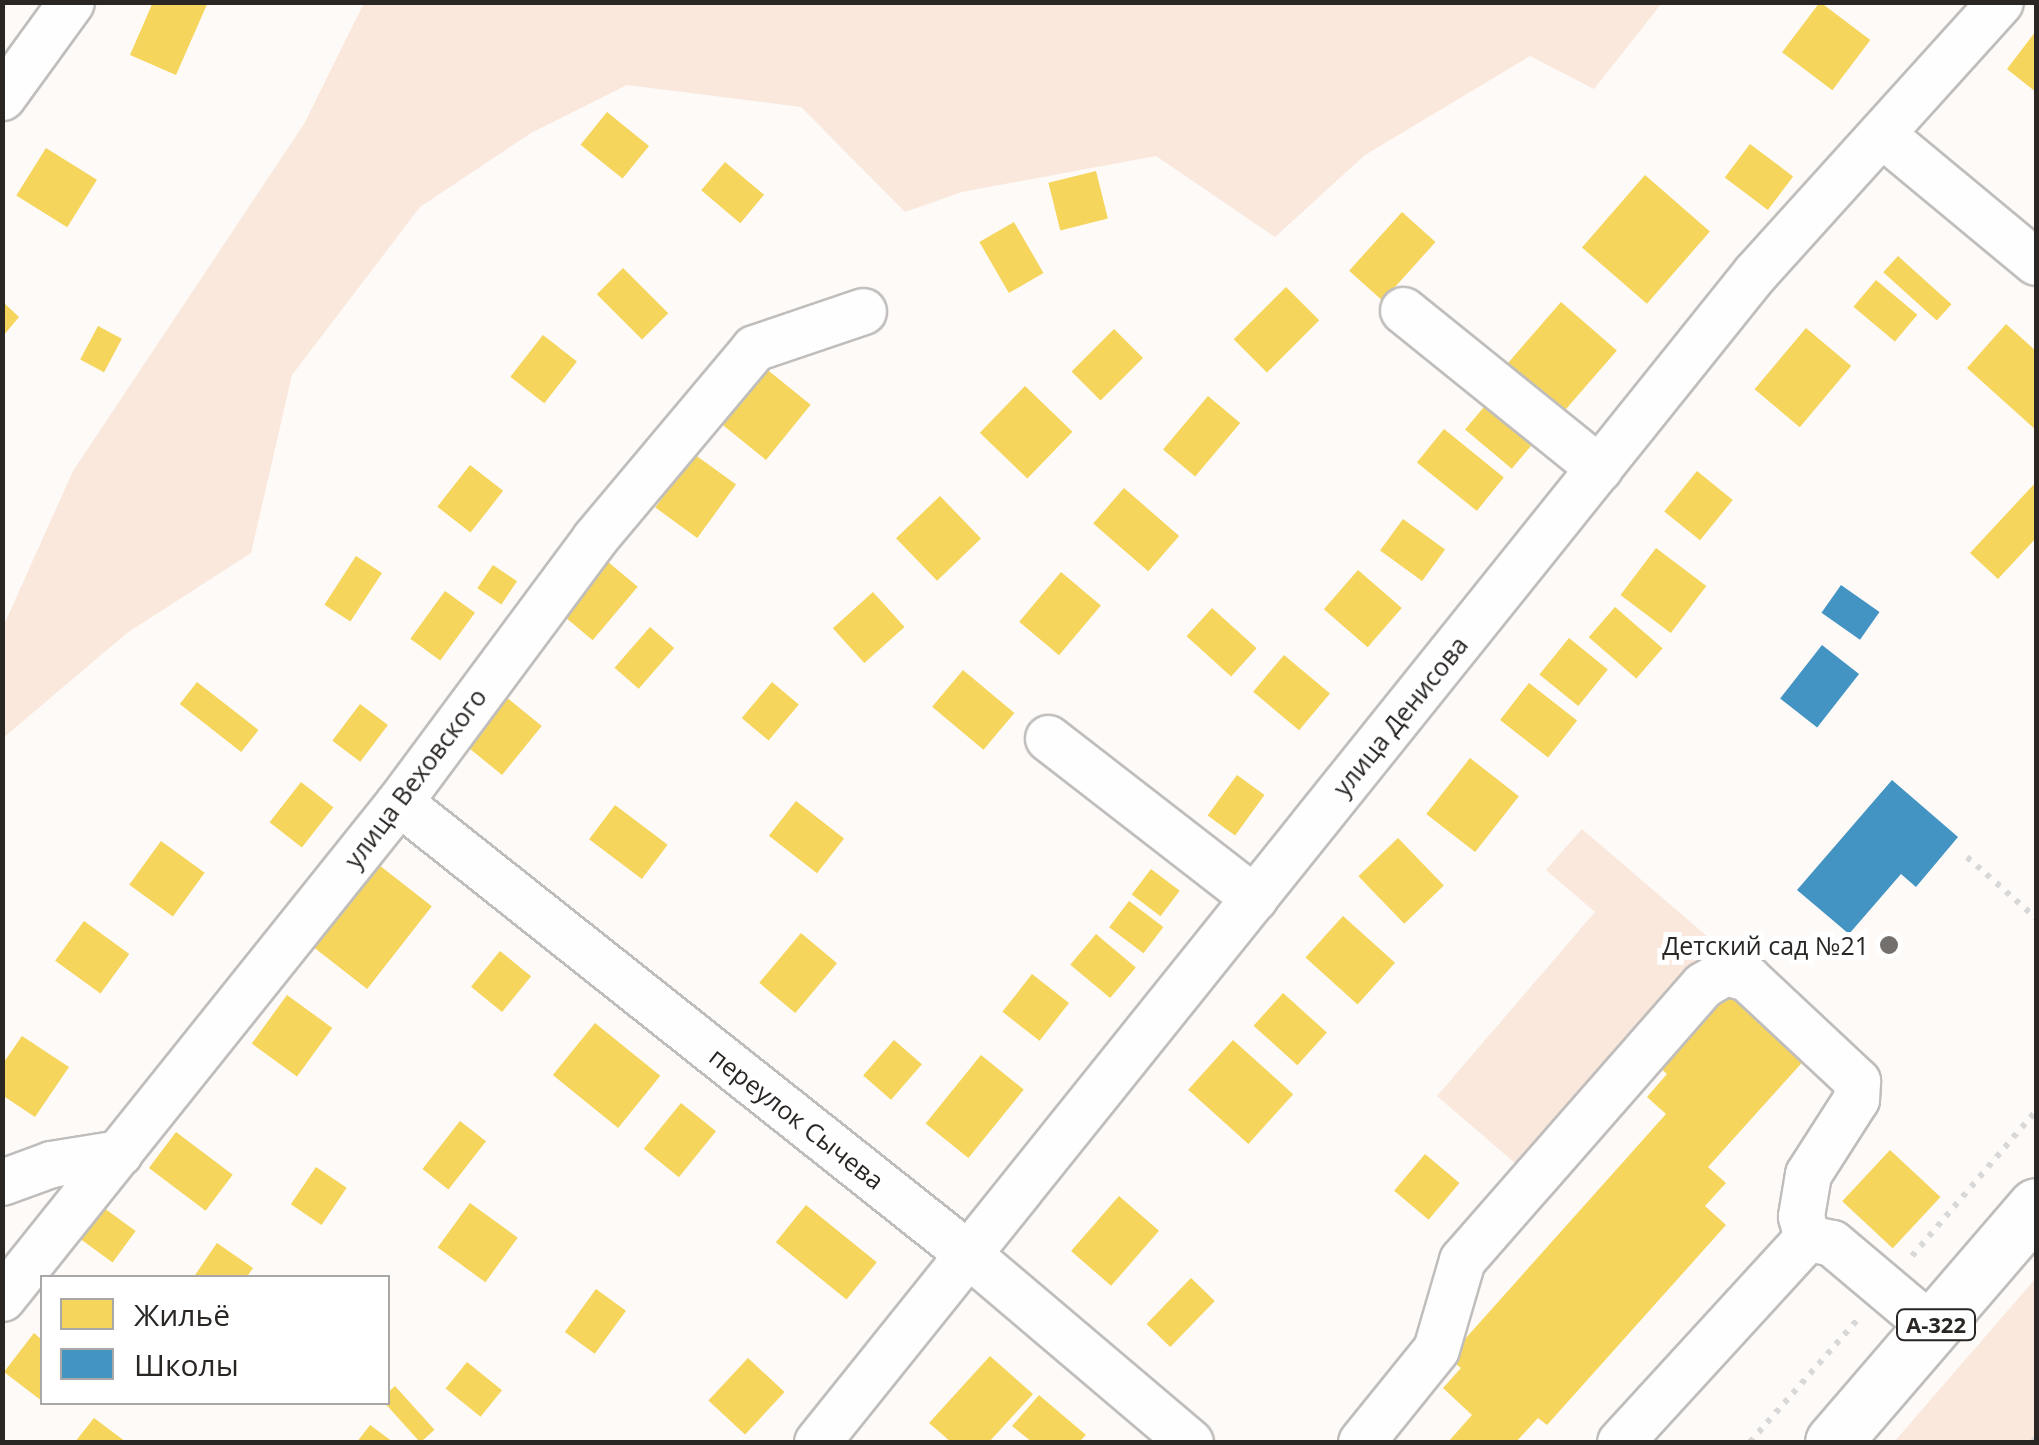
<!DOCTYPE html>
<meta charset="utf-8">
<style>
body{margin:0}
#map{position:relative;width:2039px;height:1445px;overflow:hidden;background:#fdfaf8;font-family:"Open Sans",sans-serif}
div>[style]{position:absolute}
.green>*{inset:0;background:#fae8dc}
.homes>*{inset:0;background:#f6d55c;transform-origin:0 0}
.schools>*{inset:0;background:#4393c3;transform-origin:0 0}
.path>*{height:6px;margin-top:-3px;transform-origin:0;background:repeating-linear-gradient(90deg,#d8d8d8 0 5px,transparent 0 13px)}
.roads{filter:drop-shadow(2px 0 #c0bebc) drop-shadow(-2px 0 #c0bebc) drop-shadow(0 2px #c0bebc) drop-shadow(0 -2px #c0bebc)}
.minor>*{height:45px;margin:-22.5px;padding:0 22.5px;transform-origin:22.5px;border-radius:22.5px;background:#fffefe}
.highway>*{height:55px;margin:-27.5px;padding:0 27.5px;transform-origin:27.5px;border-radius:27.5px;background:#fffefe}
.dots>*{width:28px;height:28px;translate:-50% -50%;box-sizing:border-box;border:5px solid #fff;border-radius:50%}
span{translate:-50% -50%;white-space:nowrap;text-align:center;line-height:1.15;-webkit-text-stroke:10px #fff;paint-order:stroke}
.shield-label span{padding:2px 8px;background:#fff;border:2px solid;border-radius:8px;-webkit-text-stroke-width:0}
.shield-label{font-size:22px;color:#292624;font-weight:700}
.street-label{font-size:25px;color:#292624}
.poi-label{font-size:25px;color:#292624}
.right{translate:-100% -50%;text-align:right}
.frame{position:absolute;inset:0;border:5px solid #292624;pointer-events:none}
.legend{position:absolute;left:40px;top:1275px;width:350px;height:130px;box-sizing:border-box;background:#fff;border:2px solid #a9a8a7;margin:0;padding:12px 18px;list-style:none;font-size:30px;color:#292624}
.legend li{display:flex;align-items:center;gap:20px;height:50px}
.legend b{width:50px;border:2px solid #a9a8a7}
</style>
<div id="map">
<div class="green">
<div style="clip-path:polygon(364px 3px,364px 2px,1662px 3px,1594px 89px,1530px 56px,1365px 155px,1275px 237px,1156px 156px,962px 192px,905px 212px,801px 107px,627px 85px,531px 133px,420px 207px,292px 375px,251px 553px,127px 633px,3px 738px,3px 627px,73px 471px,304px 124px)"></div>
<div style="clip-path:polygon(1582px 829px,1715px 943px,1522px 1169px,1437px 1096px,1595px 912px,1546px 870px)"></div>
<div style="clip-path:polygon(2036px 1278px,2036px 1442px,1894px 1442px)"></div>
</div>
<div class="homes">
<div style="clip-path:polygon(153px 2px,208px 2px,176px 75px,130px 55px)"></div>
<div style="left:1820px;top:2px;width:63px;height:63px;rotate:37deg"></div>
<div style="clip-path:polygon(2036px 31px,2036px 92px,2007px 69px)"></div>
<div style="left:607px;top:112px;width:54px;height:42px;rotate:39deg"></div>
<div style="left:1750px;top:144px;width:54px;height:42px;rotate:37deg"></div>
<div style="left:46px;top:148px;width:60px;height:56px;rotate:32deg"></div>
<div style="left:725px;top:162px;width:51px;height:37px;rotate:40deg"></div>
<div style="left:1096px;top:171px;width:49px;height:49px;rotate:76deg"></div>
<div style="left:1645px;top:175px;width:86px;height:96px;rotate:41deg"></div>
<div style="left:1402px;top:212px;width:45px;height:79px;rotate:42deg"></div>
<div style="left:1014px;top:222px;width:59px;height:40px;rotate:60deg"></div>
<div style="left:1898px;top:256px;width:72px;height:22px;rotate:42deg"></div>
<div style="left:623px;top:268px;width:64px;height:37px;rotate:45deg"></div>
<div style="left:1876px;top:280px;width:54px;height:35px;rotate:40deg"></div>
<div style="left:1286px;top:287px;width:47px;height:74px;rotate:45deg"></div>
<div style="clip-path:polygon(3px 302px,19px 317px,3px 336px)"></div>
<div style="left:1561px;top:302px;width:74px;height:91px;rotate:41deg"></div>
<div style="clip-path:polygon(2006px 324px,2036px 351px,2036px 430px,1967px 368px)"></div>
<div style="left:98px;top:326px;width:27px;height:38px;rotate:28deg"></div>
<div style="left:1806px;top:328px;width:59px;height:80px;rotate:40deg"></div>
<div style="left:1114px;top:329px;width:41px;height:60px;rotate:45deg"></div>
<div style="left:543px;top:335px;width:43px;height:53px;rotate:38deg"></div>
<div style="left:764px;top:367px;width:60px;height:71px;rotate:39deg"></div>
<div style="left:1025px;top:386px;width:66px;height:65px;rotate:44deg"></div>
<div style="left:1494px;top:395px;width:61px;height:45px;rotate:40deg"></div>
<div style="left:1208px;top:396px;width:42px;height:70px;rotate:40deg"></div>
<div style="left:1444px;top:429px;width:77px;height:43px;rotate:39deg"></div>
<div style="left:694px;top:454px;width:52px;height:66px;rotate:36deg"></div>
<div style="left:470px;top:465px;width:42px;height:53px;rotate:38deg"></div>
<div style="left:1697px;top:471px;width:46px;height:52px;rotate:39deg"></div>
<div style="clip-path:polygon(2036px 482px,2036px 538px,1998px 579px,1970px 553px)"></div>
<div style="left:1124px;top:488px;width:73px;height:47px;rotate:41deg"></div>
<div style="left:940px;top:496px;width:59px;height:61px;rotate:46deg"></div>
<div style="left:1403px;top:519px;width:52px;height:39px;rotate:36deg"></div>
<div style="left:1656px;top:548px;width:63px;height:59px;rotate:37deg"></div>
<div style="left:356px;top:556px;width:31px;height:58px;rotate:33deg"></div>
<div style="left:607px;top:561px;width:40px;height:70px;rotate:40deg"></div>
<div style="left:493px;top:565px;width:29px;height:28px;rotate:34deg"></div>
<div style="left:1358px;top:570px;width:58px;height:52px;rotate:41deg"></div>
<div style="left:1061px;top:572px;width:52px;height:65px;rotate:40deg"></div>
<div style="left:445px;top:591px;width:37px;height:59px;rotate:36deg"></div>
<div style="left:873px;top:592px;width:47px;height:54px;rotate:48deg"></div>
<div style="left:1615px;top:607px;width:63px;height:40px;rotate:41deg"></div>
<div style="left:1212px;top:608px;width:60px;height:38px;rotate:42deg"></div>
<div style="left:650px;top:627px;width:32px;height:54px;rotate:41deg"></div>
<div style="left:1569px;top:638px;width:50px;height:47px;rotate:39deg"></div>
<div style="left:1284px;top:655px;width:60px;height:48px;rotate:40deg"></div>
<div style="left:963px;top:670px;width:67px;height:48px;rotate:40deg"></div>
<div style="left:197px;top:682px;width:78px;height:28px;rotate:38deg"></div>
<div style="left:772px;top:682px;width:35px;height:47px;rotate:40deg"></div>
<div style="left:1529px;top:683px;width:61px;height:47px;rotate:38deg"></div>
<div style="left:506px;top:697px;width:46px;height:63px;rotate:39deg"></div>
<div style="left:360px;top:704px;width:35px;height:46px;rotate:37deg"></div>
<div style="left:1470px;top:758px;width:62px;height:71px;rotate:38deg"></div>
<div style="left:1237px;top:775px;width:34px;height:50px;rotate:36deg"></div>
<div style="left:301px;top:782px;width:41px;height:51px;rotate:38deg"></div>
<div style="left:796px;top:801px;width:61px;height:44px;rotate:38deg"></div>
<div style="left:615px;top:805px;width:66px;height:43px;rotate:37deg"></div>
<div style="left:1398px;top:838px;width:66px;height:55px;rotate:46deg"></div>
<div style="left:161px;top:841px;width:54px;height:54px;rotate:36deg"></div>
<div style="left:379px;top:865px;width:67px;height:105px;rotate:38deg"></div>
<div style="left:1151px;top:869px;width:36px;height:32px;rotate:37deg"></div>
<div style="left:1129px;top:901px;width:43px;height:33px;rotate:37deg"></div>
<div style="left:1343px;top:916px;width:70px;height:56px;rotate:42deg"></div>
<div style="left:84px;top:921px;width:56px;height:49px;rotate:36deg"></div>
<div style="left:801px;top:933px;width:47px;height:65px;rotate:40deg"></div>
<div style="left:1096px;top:934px;width:52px;height:40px;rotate:40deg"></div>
<div style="left:500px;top:951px;width:40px;height:46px;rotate:39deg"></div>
<div style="left:1032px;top:974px;width:47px;height:48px;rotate:38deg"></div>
<div style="clip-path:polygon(1743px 979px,1817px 1046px,1708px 1167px,1726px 1183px,1705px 1206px,1726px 1225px,1547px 1425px,1538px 1418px,1516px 1442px,1448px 1442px,1472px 1415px,1443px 1388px,1461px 1368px,1448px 1358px,1666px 1114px,1647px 1097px,1667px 1074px,1651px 1060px,1711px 994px,1721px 1003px)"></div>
<div style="left:1283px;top:993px;width:59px;height:44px;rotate:42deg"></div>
<div style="left:287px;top:995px;width:56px;height:60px;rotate:36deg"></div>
<div style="left:595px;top:1023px;width:84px;height:67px;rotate:39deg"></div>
<div style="clip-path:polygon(22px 1036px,69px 1067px,35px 1117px,2px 1095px,2px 1065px)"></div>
<div style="left:894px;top:1040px;width:37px;height:47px;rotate:41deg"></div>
<div style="left:1233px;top:1040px;width:81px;height:67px;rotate:42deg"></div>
<div style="left:981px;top:1055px;width:55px;height:88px;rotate:39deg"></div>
<div style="left:681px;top:1103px;width:45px;height:59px;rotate:39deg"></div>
<div style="left:460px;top:1121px;width:33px;height:61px;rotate:38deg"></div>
<div style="left:176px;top:1132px;width:71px;height:45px;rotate:37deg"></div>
<div style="left:1890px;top:1150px;width:69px;height:70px;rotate:43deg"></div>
<div style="left:1425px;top:1154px;width:45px;height:48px;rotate:40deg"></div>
<div style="left:316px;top:1167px;width:37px;height:45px;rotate:34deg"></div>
<div style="left:1119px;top:1196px;width:53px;height:73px;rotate:41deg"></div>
<div style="left:470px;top:1203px;width:59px;height:55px;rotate:36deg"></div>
<div style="left:806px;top:1205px;width:91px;height:48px;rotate:39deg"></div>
<div style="left:104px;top:1208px;width:39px;height:39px;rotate:36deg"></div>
<div style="clip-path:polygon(217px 1243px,253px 1268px,246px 1278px,193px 1278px)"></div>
<div style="left:1191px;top:1278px;width:33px;height:64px;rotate:44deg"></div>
<div style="left:596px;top:1289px;width:37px;height:53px;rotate:36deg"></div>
<div style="clip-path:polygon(34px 1333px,42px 1340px,42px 1401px,4px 1372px)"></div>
<div style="clip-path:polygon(990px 1356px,1033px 1394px,989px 1442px,951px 1442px,929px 1423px)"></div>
<div style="left:748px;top:1358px;width:50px;height:58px;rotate:43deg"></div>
<div style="left:467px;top:1362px;width:45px;height:34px;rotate:39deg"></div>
<div style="left:395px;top:1386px;width:59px;height:19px;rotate:48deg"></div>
<div style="clip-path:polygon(1039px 1395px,1086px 1435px,1079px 1442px,1032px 1442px,1012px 1426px)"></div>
<div style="clip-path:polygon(94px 1418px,126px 1442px,75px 1442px)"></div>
<div style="clip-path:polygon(370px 1425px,393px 1442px,357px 1442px)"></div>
</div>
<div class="schools">
<div style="left:1841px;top:585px;width:47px;height:34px;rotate:35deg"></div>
<div style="left:1822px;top:645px;width:47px;height:68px;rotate:38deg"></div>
<div style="clip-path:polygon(1892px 780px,1958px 837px,1916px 887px,1901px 874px,1849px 934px,1797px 890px)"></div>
</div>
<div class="path">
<div style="left:1967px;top:857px;width:92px;rotate:41.5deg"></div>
<div style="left:1912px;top:1256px;width:191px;rotate:-49.5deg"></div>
<div style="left:1750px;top:1442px;width:164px;rotate:-48.7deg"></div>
<div style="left:2033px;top:1442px;width:5px;rotate:-53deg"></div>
</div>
<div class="roads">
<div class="minor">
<div style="left:2px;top:97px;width:117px;rotate:-54deg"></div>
<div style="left:1884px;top:136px;width:197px;rotate:39.7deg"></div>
<div style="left:1403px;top:310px;width:252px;rotate:38.9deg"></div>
<div style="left:1048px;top:738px;width:261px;rotate:37.8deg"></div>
<div style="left:399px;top:802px;width:727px;rotate:38.46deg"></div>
<div style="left:968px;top:1254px;width:291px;rotate:40.3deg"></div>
<div style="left:2px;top:1182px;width:52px;rotate:-20.2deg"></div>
<div style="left:51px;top:1164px;width:69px;rotate:-9.2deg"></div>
<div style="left:2px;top:1298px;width:635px;rotate:-51.33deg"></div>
<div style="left:399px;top:802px;width:327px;rotate:-53.4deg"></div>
<div style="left:594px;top:539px;width:249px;rotate:-50deg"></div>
<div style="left:754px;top:348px;width:115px;rotate:-18.7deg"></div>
<div style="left:817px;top:1442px;width:1499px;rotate:-51.26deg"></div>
<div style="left:1755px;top:273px;width:365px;rotate:-47.9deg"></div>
<div style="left:1361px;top:1442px;width:119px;rotate:-51.1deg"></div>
<div style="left:1436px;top:1349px;width:93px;rotate:-73.7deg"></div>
<div style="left:1462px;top:1260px;width:366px;rotate:-48.8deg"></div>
<div style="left:1703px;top:985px;width:26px;rotate:-31deg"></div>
<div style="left:1725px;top:972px;width:23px;rotate:15deg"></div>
<div style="left:1747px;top:978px;width:151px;rotate:43.1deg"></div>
<div style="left:1857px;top:1081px;width:18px;rotate:93deg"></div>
<div style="left:1856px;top:1099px;width:89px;rotate:122.6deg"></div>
<div style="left:1808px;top:1174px;width:43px;rotate:99.5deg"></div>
<div style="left:1801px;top:1216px;width:23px;rotate:75deg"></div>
<div style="left:1620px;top:1442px;width:277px;rotate:-47.5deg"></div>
<div style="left:1807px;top:1238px;width:25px;rotate:11deg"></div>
<div style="left:1832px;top:1243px;width:132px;rotate:40.1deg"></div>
</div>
<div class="highway">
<div style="left:1833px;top:1442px;width:311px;rotate:-49.3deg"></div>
</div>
</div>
<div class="dots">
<div style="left:1889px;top:945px;background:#73706e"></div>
</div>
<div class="shield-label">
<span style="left:1936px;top:1325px">А-322</span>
</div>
<div class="street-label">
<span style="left:1400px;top:716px;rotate:-51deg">улица Денисова</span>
<span style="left:415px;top:778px;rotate:-53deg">улица Веховского</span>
<span style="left:797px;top:1118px;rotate:38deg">переулок Сычева</span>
</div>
<div class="poi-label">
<span class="right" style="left:1869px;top:945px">Детский сад №21</span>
</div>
<div class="frame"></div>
<ul class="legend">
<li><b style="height:28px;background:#f6d55c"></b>Жильё</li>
<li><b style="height:28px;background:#4393c3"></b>Школы</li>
</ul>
</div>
